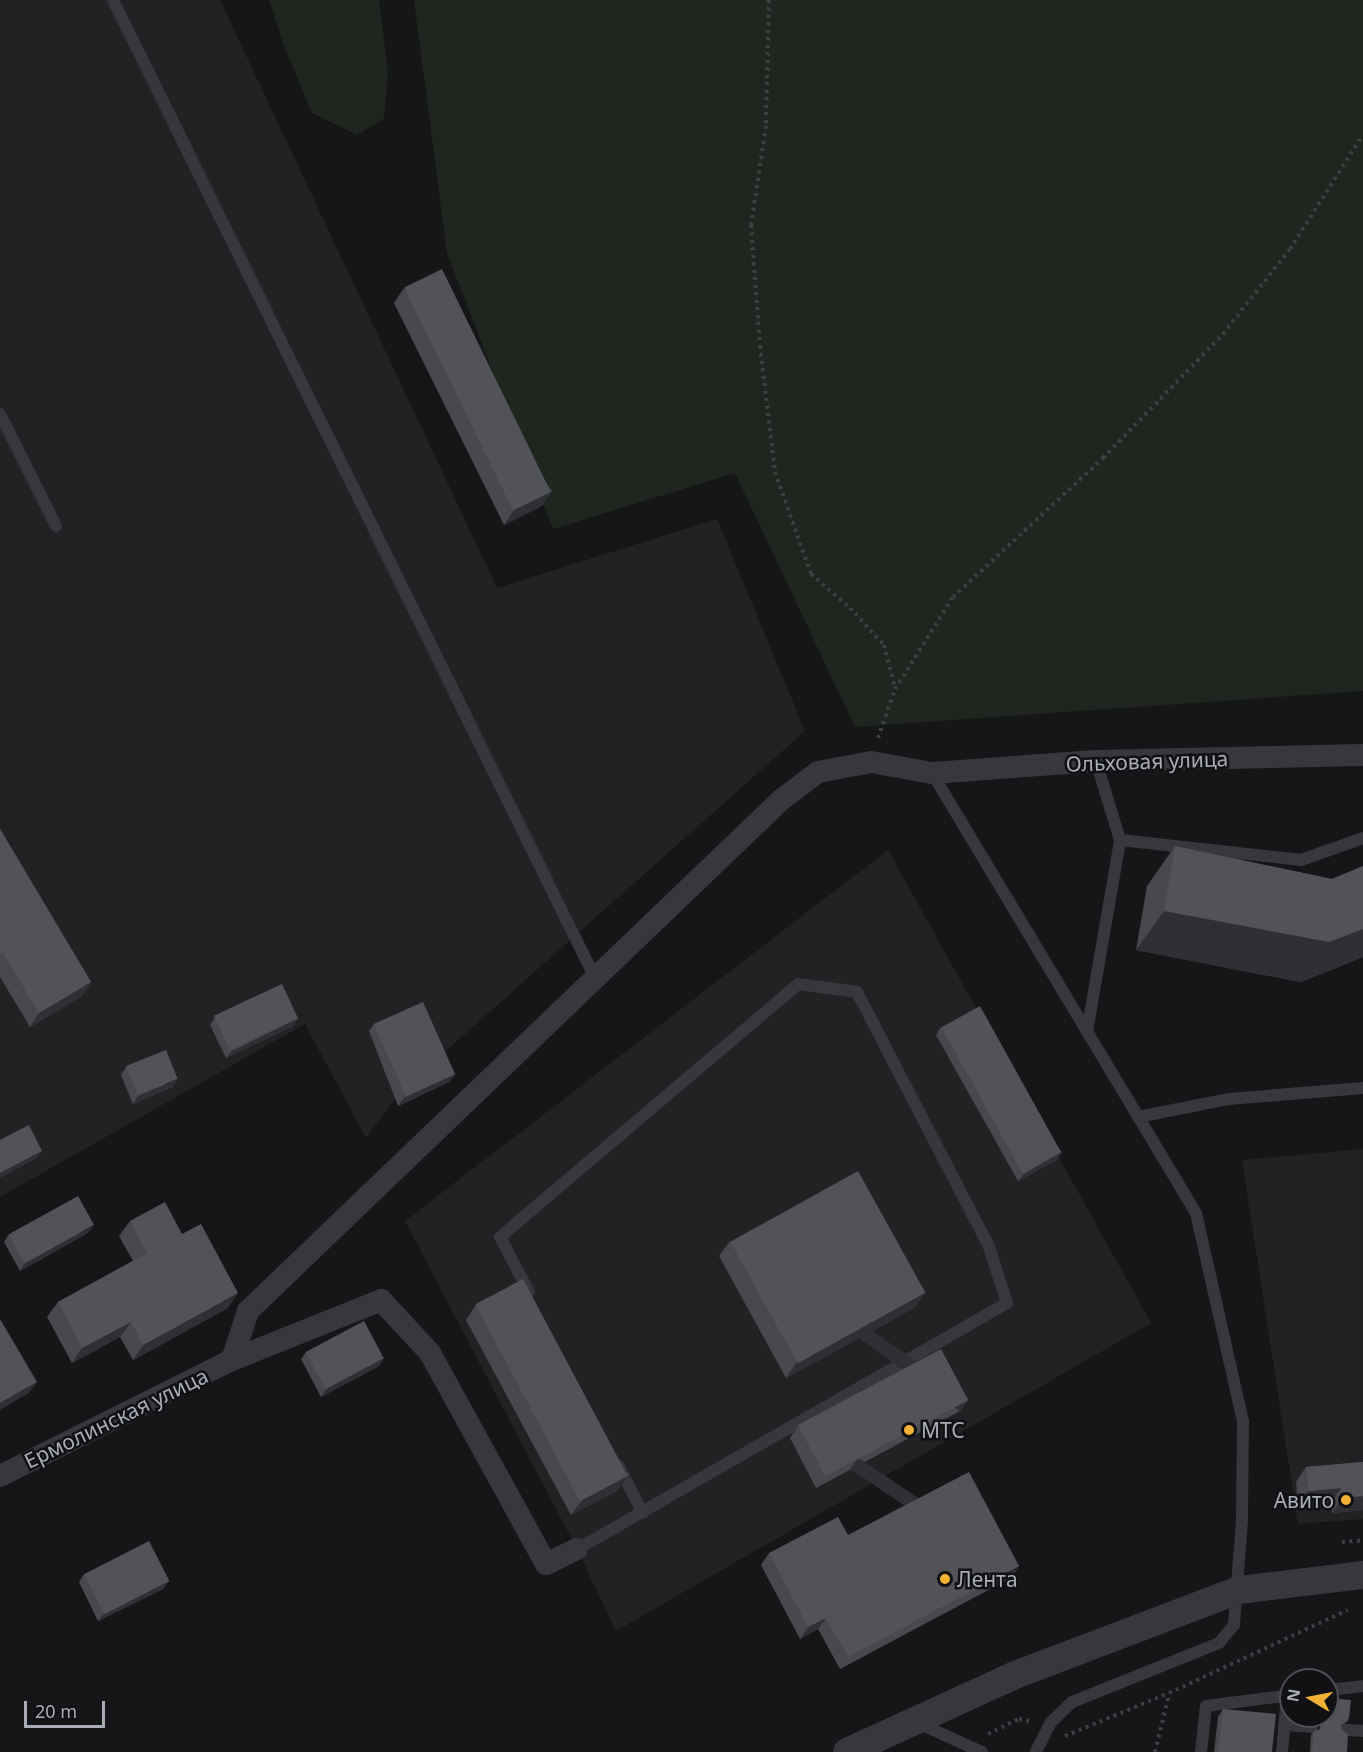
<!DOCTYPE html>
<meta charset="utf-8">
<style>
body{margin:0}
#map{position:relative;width:1363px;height:1752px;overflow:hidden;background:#161618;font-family:"Noto Sans",sans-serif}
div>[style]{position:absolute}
.built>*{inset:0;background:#222225}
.green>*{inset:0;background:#1e261f}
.path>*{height:4px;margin-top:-2px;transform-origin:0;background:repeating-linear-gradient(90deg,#3d3f44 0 3px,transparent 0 7.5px)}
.service>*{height:12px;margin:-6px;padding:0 6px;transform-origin:6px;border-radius:6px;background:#37383d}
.minor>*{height:22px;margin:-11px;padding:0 11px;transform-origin:11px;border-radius:11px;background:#37383d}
.tertiary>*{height:28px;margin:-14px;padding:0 14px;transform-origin:14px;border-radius:14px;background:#37383d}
.wall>*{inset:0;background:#47494d}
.shaded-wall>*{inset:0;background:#2f3033;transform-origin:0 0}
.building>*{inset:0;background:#525359;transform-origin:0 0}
.dots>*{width:16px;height:16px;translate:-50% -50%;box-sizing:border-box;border:3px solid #111113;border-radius:50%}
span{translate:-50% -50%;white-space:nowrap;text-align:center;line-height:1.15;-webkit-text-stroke:5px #111113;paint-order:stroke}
.street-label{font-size:21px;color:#a8adb8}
.poi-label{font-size:21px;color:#a8adb8}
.left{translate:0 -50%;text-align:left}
.right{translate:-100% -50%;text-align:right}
.north{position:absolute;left:1279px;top:1668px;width:60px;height:60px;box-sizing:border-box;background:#111113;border:2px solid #4d4f55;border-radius:50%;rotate:280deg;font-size:16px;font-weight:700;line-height:24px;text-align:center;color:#a8adb8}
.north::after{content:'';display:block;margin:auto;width:21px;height:27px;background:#f2b134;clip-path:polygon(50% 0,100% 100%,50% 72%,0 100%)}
.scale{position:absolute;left:24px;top:1701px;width:81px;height:27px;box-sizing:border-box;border:3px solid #a8adb8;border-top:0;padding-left:8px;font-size:18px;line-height:21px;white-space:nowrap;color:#a8adb8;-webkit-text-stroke:4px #111113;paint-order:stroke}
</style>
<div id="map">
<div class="built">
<div style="clip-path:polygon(0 0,220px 0,497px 588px,717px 519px,805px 731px,402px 1090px,366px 1138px,305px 1024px,0 1197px)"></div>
<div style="clip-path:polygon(888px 850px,1151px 1323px,616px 1631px,577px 1549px,405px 1221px)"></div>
<div style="clip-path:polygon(1363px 1149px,1363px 1519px,1298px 1524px,1242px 1160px)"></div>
</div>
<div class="green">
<div style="clip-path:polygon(269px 0,379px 0,388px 73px,384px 119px,357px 135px,312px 113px,284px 46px)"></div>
<div style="clip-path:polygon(414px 0,1363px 0,1363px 691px,855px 727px,735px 473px,553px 529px,447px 253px)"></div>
</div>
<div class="path">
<div style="left:769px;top:0;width:126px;rotate:91.4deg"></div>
<div style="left:766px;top:126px;width:100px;rotate:98.6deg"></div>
<div style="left:751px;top:225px;width:121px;rotate:85.7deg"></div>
<div style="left:760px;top:346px;width:127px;rotate:83.2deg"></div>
<div style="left:775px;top:472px;width:108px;rotate:70.6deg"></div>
<div style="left:811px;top:574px;width:52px;rotate:41.1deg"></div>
<div style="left:850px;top:608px;width:50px;rotate:47.4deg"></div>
<div style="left:884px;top:645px;width:44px;rotate:75.7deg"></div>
<div style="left:878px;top:738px;width:52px;rotate:-70.9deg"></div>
<div style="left:895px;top:689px;width:109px;rotate:-57.8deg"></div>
<div style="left:953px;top:597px;width:205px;rotate:-42.8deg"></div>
<div style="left:1103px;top:458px;width:173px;rotate:-45.9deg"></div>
<div style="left:1223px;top:334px;width:108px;rotate:-51.8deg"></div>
<div style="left:1290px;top:249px;width:135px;rotate:-57.4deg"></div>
<div style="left:1342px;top:1542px;width:21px;rotate:-5deg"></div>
<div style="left:988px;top:1734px;width:34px;rotate:-26deg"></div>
<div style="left:1019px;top:1719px;width:11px;rotate:10deg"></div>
<div style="left:1065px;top:1736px;width:113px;rotate:-22.5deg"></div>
<div style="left:1169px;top:1693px;width:197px;rotate:-24.9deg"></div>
<div style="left:1155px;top:1752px;width:60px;rotate:-76.4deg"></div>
</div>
<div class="service">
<div style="left:113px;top:0;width:1090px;rotate:63.76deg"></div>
<div style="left:0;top:414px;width:125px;rotate:63.4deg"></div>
<div style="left:1096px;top:761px;width:83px;rotate:73.1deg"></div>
<div style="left:1120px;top:840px;width:182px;rotate:6.3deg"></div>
<div style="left:1301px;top:860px;width:66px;rotate:-19.5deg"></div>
<div style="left:932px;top:773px;width:513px;rotate:59.04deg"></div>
<div style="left:1196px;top:1213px;width:213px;rotate:77.3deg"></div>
<div style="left:1243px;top:1421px;width:99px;rotate:90.6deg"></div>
<div style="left:1242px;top:1520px;width:105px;rotate:94.4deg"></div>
<div style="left:1234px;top:1625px;width:23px;rotate:130deg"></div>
<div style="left:1219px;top:1643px;width:158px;rotate:158.1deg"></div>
<div style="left:1072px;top:1702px;width:29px;rotate:136deg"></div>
<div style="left:1051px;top:1722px;width:34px;rotate:117deg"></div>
<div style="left:1087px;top:1032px;width:195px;rotate:-80.2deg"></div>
<div style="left:1138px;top:1117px;width:93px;rotate:-11.2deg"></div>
<div style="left:1229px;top:1099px;width:134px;rotate:-4.7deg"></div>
<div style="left:529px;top:1292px;width:62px;rotate:-117.8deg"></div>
<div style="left:500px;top:1237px;width:391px;rotate:-40.3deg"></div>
<div style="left:798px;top:984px;width:60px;rotate:7.7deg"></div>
<div style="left:857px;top:992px;width:287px;rotate:62.6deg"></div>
<div style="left:989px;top:1247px;width:59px;rotate:72.2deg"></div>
<div style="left:1007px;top:1303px;width:495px;rotate:150.2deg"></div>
<div style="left:618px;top:1465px;width:54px;rotate:62.5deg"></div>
<div style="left:1327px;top:1690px;width:36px;rotate:-6deg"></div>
<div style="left:918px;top:1723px;width:70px;rotate:24.4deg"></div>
<div style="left:1284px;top:1725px;width:28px;rotate:4deg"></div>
<div style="left:1346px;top:1730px;width:17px;rotate:3deg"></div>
<div style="left:1201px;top:1752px;width:46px;rotate:-83.8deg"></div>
<div style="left:1206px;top:1706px;width:86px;rotate:-7.4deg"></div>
<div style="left:1282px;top:1752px;width:57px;rotate:-85deg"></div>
</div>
<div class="minor">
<div style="left:232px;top:1360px;width:52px;rotate:-71.9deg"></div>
<div style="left:248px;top:1311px;width:738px;rotate:-43.79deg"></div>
<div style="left:781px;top:800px;width:46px;rotate:-37.1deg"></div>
<div style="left:818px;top:772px;width:54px;rotate:-10.7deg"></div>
<div style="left:871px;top:762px;width:62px;rotate:10.2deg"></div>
<div style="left:932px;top:773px;width:164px;rotate:-4.2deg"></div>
<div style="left:1096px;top:761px;width:267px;rotate:-1.3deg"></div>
<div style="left:0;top:1476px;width:259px;rotate:-26.6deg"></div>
<div style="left:232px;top:1360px;width:161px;rotate:-21.9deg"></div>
<div style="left:381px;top:1300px;width:72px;rotate:47.2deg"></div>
<div style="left:430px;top:1353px;width:241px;rotate:61.2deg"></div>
<div style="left:546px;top:1564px;width:34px;rotate:-26deg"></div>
</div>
<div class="tertiary">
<div style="left:847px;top:1752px;width:185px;rotate:-24.6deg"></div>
<div style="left:1015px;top:1675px;width:240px;rotate:-20.8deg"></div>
<div style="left:1239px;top:1590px;width:125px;rotate:-6.9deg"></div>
</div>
<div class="wall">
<div style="clip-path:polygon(404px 288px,552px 491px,542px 506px,504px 525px,394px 303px)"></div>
<div style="clip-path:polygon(0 829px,91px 982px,82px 996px,30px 1027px,0 977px)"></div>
<div style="clip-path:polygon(1175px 846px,1332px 879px,1363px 866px,1363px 957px,1301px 982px,1136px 950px,1147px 886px)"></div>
<div style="clip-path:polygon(215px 1017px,293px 1026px,226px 1058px,210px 1025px)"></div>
<div style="clip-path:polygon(374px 1024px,455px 1074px,449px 1082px,398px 1106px,369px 1031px)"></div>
<div style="clip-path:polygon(941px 1027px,1062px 1152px,1057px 1160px,1018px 1181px,936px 1035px)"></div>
<div style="clip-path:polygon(126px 1067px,173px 1087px,133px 1104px,121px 1075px)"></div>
<div style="clip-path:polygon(130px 1221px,182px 1234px,228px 1308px,133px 1360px,120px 1337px,72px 1363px,47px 1317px,58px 1302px,133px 1261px,119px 1236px)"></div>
<div style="clip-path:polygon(88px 1233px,20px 1271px,4px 1242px,9px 1234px)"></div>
<div style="clip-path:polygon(730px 1241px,925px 1293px,914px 1308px,786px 1378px,719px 1256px)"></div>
<div style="clip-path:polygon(476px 1305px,629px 1475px,618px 1490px,571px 1515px,466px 1320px)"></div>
<div style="clip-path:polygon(306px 1352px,384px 1358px,379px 1366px,321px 1397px,301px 1359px)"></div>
<div style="clip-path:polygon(968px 1400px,960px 1411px,816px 1488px,790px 1438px,798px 1426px)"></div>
<div style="clip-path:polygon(1363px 1462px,1363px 1510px,1332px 1513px,1331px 1503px,1298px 1506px,1296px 1482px,1306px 1467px)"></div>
<div style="clip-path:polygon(848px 1535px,1019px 1566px,1011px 1578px,840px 1669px,818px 1629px,800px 1639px,761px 1565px,769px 1553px)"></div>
<div style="clip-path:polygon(84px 1574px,169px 1581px,163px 1589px,98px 1621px,79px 1582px)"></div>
<div style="clip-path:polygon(1223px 1709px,1272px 1752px,1214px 1752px,1218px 1717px)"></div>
<div style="clip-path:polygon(1313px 1716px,1349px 1718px,1347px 1722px,1341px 1726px,1347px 1752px,1310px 1752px,1311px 1735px,1314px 1731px,1319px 1730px,1320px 1728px,1319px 1723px,1312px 1719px)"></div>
</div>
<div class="shaded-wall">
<div style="clip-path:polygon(552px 491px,542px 506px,504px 525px,514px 510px)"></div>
<div style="clip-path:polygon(1164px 911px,1363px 929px,1363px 957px,1301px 982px,1136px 950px)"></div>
<div style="clip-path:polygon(91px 982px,82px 996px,30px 1027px,39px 1013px)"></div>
<div style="clip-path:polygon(298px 1018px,293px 1026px,226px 1058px,232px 1051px)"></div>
<div style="clip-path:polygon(455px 1074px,449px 1082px,398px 1106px,404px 1098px)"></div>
<div style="clip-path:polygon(178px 1079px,173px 1087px,133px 1104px,138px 1096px)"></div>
<div style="clip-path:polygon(42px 1151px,37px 1158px,0 1178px,0 1173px)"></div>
<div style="clip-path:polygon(1062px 1152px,1057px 1160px,1018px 1181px,1024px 1174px)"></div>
<div style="clip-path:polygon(94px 1225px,88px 1233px,20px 1271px,25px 1263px)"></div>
<div style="clip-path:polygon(238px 1293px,228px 1308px,133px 1360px,143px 1345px)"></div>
<div style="clip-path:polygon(925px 1293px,914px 1308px,786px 1378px,796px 1363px)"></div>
<div style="clip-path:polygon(131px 1322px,120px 1337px,72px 1363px,82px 1348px)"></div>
<div style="clip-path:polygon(384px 1358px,379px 1366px,321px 1397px,326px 1389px)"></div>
<div style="clip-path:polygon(37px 1382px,29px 1393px,0 1410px,0 1403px)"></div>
<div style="left:968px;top:1400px;width:14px;height:163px;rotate:126deg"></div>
<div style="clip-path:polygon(629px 1475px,618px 1490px,571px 1515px,582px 1500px)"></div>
<div style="clip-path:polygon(1341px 1488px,1331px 1503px,1298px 1506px,1309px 1491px)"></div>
<div style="clip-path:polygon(1363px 1496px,1363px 1510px,1332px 1513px,1342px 1498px)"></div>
<div style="left:1019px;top:1566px;width:14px;height:194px;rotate:124deg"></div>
<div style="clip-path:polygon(169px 1581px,163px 1589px,98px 1621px,104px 1613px)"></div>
<div style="clip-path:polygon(826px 1618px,818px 1629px,800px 1639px,808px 1627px)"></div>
</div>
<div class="building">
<div style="left:442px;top:269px;width:248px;height:42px;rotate:64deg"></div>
<div style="clip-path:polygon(0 829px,91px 982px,39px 1013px,3px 953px,0 954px)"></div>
<div style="clip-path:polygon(1175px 846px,1332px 879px,1363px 866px,1363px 929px,1329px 942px,1164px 911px)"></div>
<div style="left:282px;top:984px;width:38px;height:75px;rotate:65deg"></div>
<div style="left:423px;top:1002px;width:79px;height:54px;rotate:66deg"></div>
<div style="left:980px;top:1006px;width:167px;height:44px;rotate:61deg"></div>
<div style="left:166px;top:1050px;width:31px;height:43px;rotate:68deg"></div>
<div style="clip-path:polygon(29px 1125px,42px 1151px,0 1173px,0 1140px)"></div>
<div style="left:858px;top:1171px;width:139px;height:146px;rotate:61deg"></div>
<div style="left:78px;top:1196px;width:33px;height:79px;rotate:61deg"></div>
<div style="clip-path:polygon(165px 1202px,182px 1234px,201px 1224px,238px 1293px,143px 1345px,131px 1322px,82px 1348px,58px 1302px,147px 1253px,130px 1221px)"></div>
<div style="left:523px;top:1279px;width:223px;height:54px;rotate:62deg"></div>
<div style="clip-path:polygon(0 1319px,37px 1382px,0 1403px)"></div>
<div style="left:364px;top:1321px;width:42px;height:66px;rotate:62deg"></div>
<div style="left:941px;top:1349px;width:58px;height:162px;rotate:62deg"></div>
<div style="clip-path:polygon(1363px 1462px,1363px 1496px,1342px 1498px,1341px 1488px,1309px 1491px,1306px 1467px)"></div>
<div style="clip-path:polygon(969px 1472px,1019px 1566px,848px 1657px,826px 1618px,808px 1627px,769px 1553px,838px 1517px,848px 1535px)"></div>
<div style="left:149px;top:1541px;width:45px;height:73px;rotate:63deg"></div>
<div style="clip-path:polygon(1327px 1698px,1351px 1700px,1349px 1718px,1341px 1725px,1342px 1730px,1348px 1734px,1347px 1752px,1312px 1752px,1314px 1731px,1319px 1730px,1323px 1724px,1322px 1719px,1317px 1716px,1327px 1716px)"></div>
<div style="clip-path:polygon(1223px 1709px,1276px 1714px,1272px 1752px,1218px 1752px)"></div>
</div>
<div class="dots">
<div style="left:909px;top:1430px;background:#f2b134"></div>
<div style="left:1346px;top:1500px;background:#f2b134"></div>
<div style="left:945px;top:1579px;background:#f2b134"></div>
</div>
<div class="street-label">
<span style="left:1147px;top:761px;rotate:-2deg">Ольховая улица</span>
<span style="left:116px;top:1418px;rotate:-26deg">Ермолинская улица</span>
</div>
<div class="poi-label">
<span class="left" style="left:921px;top:1430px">МТС</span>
<span class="right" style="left:1334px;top:1500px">Авито</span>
<span class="left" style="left:957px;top:1579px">Лента</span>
</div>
<div class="north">N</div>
<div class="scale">20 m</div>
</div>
